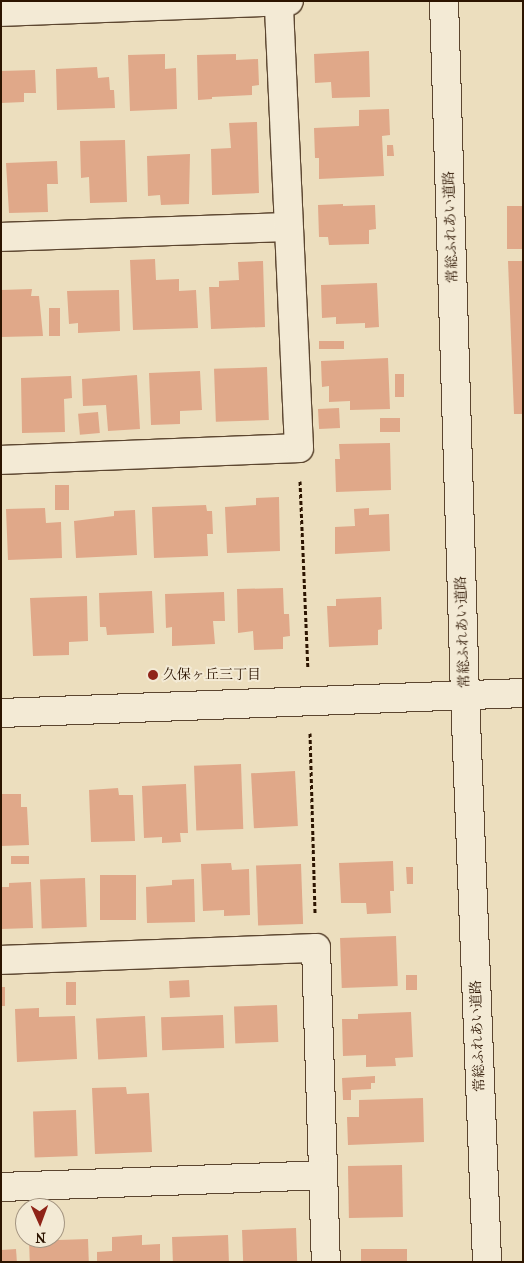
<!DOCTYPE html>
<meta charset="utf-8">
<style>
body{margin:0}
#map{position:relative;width:524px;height:1263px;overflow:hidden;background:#ecdebe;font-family:"IM FELL French Canon","Noto Serif JP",serif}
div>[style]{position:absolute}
.building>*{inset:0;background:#e0a889;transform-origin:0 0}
.path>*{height:3px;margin-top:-1.5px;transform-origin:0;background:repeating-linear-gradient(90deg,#2c1400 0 4px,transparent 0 6.5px)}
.roads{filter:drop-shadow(1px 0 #5c4630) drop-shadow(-1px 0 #5c4630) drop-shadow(0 1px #5c4630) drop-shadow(0 -1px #5c4630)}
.minor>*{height:28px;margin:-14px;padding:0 14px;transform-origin:14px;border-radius:14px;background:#f3ead5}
.tertiary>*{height:28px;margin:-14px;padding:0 14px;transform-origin:14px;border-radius:14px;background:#f3ead5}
.dots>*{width:14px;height:14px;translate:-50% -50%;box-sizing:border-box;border:2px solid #f3ead5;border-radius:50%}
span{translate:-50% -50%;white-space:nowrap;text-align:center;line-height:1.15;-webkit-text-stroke:4px #f3ead5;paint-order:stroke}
.street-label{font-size:14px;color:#2c1400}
.poi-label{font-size:14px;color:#2c1400}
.left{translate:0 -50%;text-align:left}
.frame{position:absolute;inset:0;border:2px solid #2c1400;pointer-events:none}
.north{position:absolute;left:15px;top:1198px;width:50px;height:50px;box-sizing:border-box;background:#f3ead5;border:1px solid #a39480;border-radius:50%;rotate:178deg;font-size:14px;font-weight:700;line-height:20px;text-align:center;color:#2c1400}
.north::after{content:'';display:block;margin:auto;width:18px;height:22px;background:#8f2418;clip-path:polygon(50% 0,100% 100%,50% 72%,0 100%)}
</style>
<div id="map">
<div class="building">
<div style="clip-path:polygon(369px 51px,370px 97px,332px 98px,331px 82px,315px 83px,314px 54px)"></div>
<div style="clip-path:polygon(165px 54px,165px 69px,176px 68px,177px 109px,130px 111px,128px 55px)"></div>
<div style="clip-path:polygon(236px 54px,236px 60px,258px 59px,259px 85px,252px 86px,252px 95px,212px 97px,212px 99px,198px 100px,197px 55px)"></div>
<div style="clip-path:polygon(97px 67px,98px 78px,109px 77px,110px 90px,114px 90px,115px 108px,57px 110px,56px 69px)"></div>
<div style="clip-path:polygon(35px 70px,36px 93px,24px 93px,24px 102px,1px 103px,1px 71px)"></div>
<div style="clip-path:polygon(389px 109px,390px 135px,382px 136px,384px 176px,319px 179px,319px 158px,315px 158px,314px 128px,359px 126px,359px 110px)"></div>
<div style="clip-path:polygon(257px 122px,259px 193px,212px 195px,211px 149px,231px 148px,229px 123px)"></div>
<div style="clip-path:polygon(125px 140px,127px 202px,90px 203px,89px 177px,81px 178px,80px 141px)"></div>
<div style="clip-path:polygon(387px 145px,393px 145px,394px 156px,387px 156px)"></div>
<div style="clip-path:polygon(190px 154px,189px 204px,161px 205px,160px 195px,148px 196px,147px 156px)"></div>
<div style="clip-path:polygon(57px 161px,58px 184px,47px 184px,48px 212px,9px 213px,6px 163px)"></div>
<div style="clip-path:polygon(343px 204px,343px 206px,375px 205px,376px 229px,369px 230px,369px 244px,329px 245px,328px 237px,319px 237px,318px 205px)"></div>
<div style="left:507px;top:206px;width:16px;height:43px"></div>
<div style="clip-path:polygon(155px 259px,156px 280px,179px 279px,179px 291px,196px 290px,198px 328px,133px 330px,130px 260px)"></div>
<div style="clip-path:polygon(263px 261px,265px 327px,211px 329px,209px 287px,219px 287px,219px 281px,239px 280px,238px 262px)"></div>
<div style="clip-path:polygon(508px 261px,523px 261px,523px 414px,514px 414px)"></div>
<div style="clip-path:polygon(377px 283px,379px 327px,365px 328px,365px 323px,336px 324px,336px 317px,322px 318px,321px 285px)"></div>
<div style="clip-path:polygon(32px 289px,31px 296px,39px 296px,43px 336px,1px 337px,1px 290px)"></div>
<div style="clip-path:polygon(119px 290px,120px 331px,78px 333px,78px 323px,69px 324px,67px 291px)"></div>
<div style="left:49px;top:308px;width:11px;height:28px"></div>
<div style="left:344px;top:341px;width:8px;height:25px;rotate:90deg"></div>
<div style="clip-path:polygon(388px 358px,390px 409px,350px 410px,350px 401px,329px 402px,329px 386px,322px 387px,321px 361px)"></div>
<div style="left:267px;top:367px;width:53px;height:53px;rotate:88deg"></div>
<div style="clip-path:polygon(200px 371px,202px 410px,180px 411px,180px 424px,151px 425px,149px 373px)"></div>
<div style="left:395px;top:374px;width:9px;height:23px"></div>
<div style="clip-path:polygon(137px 375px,140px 429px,108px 431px,106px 405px,83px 406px,82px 379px)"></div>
<div style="clip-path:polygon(71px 376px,72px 398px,64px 399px,65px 432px,22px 433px,21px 378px)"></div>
<div style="left:339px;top:408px;width:20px;height:21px;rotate:87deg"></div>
<div style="left:98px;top:412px;width:21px;height:20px;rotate:85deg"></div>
<div style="left:400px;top:418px;width:14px;height:20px;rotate:90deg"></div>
<div style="clip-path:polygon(390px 443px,391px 490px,336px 492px,335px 459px,340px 459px,339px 444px)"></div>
<div style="left:69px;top:485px;width:25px;height:14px;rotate:90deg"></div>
<div style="clip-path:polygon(279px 497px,280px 551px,227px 553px,225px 507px,256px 505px,256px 498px)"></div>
<div style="clip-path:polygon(206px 505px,207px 511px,212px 511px,213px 534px,207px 534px,208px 556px,154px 558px,152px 507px)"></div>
<div style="clip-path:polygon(45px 508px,46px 523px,61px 522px,62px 558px,8px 560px,6px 509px)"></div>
<div style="clip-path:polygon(369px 508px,369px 515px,389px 514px,390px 551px,335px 554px,335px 527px,355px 526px,354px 509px)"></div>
<div style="clip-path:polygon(135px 510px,137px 555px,76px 558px,74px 521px,114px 516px,114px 511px)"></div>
<div style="clip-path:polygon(283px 588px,284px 614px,289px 614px,290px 636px,283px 637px,283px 649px,254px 650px,253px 631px,238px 633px,237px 589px)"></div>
<div style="clip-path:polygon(152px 591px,154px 633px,107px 635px,106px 627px,100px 627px,99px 593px)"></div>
<div style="clip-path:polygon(224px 592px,225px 621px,213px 621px,215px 644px,172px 646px,172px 627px,166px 628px,165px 594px)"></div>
<div style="clip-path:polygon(87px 596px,88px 641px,69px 642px,69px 655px,33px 656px,30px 598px)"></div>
<div style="clip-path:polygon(381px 597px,382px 629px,378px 630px,378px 645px,329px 647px,327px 606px,336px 606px,336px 599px)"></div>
<div style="left:241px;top:764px;width:65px;height:47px;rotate:88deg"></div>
<div style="left:295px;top:771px;width:55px;height:44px;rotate:87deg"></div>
<div style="clip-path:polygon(186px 784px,188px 833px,180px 833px,181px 842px,162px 843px,162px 837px,144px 838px,142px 786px)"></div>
<div style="clip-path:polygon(118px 788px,119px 795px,133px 795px,135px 841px,91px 842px,89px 790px)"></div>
<div style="clip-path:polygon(1px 794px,21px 794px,21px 807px,27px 807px,29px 845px,1px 846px)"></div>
<div style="left:29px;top:856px;width:8px;height:18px;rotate:90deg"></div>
<div style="clip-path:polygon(393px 861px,394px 891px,390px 891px,391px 913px,367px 914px,366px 903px,341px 903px,339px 863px)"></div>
<div style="clip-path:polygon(231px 863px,232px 870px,249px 869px,250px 915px,224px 916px,224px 910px,203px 911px,201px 864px)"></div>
<div style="left:301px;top:864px;width:60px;height:45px;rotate:88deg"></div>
<div style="clip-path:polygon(406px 867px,413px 867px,413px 884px,407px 884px)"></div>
<div style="left:136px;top:875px;width:45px;height:36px;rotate:90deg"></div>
<div style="left:85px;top:878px;width:49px;height:45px;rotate:88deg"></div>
<div style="clip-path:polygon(194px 879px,195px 922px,147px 923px,146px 887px,172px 885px,172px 880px)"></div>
<div style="clip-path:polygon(31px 882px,33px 928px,1px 929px,1px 887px,9px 887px,9px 883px)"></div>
<div style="left:396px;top:936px;width:50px;height:56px;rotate:88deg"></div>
<div style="left:406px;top:975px;width:11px;height:15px"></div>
<div style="left:189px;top:980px;width:17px;height:20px;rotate:87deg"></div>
<div style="left:66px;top:982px;width:10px;height:23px"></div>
<div style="left:1px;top:987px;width:4px;height:19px"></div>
<div style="left:277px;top:1005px;width:37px;height:43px;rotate:88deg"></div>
<div style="clip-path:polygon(39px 1008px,39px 1017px,75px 1016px,77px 1059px,17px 1062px,15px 1009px)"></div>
<div style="clip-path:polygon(411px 1012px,413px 1057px,395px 1058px,396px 1066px,366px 1067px,366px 1055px,343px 1056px,342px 1019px,358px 1019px,358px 1014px)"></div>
<div style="left:223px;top:1015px;width:33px;height:62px;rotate:88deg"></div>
<div style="left:145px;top:1016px;width:41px;height:49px;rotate:87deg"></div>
<div style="clip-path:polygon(375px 1076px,375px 1083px,371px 1083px,371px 1089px,351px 1090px,351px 1100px,343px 1100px,342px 1078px)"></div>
<div style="clip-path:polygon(126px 1087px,127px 1094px,149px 1093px,152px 1152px,95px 1154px,92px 1088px)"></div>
<div style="clip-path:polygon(423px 1098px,424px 1142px,348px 1145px,347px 1117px,359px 1117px,359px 1100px)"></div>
<div style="left:76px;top:1110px;width:46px;height:43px;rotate:88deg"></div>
<div style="left:402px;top:1165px;width:52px;height:54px;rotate:89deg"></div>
<div style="left:296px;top:1228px;width:34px;height:54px;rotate:88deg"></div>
<div style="clip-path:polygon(142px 1235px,142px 1245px,160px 1244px,160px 1262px,97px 1262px,97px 1252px,112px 1251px,112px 1237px)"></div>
<div style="left:228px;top:1235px;width:27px;height:56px;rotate:88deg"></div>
<div style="left:88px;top:1239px;width:23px;height:59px;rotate:88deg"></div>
<div style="left:16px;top:1249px;width:13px;height:15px;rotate:86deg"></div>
<div style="left:407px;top:1249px;width:13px;height:46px;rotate:90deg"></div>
</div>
<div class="path">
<div style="left:300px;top:481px;width:188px;rotate:87.6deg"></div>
<div style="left:310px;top:733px;width:181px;rotate:88.4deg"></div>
</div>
<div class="roads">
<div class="minor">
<div style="left:1px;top:12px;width:288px;rotate:-2.2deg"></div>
<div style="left:1px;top:237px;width:287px;rotate:-2deg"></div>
<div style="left:1px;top:460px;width:298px;rotate:-2.3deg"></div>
<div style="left:299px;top:448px;width:447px;rotate:-92.6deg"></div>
<div style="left:1px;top:960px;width:315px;rotate:-2.2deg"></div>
<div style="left:316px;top:948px;width:314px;rotate:88.2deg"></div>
<div style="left:1px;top:1187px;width:322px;rotate:-2.1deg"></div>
</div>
<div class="tertiary">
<div style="left:444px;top:1px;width:695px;rotate:88.27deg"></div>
<div style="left:465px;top:696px;width:566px;rotate:87.77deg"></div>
<div style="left:1px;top:713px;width:522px;rotate:-2.19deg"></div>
</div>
</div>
<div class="dots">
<div style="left:153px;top:675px;background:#8f2418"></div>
</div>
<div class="street-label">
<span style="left:451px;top:227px;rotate:-92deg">常総ふれあい道路</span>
<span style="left:463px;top:632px;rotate:-92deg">常総ふれあい道路</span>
<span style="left:478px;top:1036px;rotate:-92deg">常総ふれあい道路</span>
</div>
<div class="poi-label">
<span class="left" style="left:163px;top:675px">久保ヶ丘三丁目</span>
</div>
<div class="frame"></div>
<div class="north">N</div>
</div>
